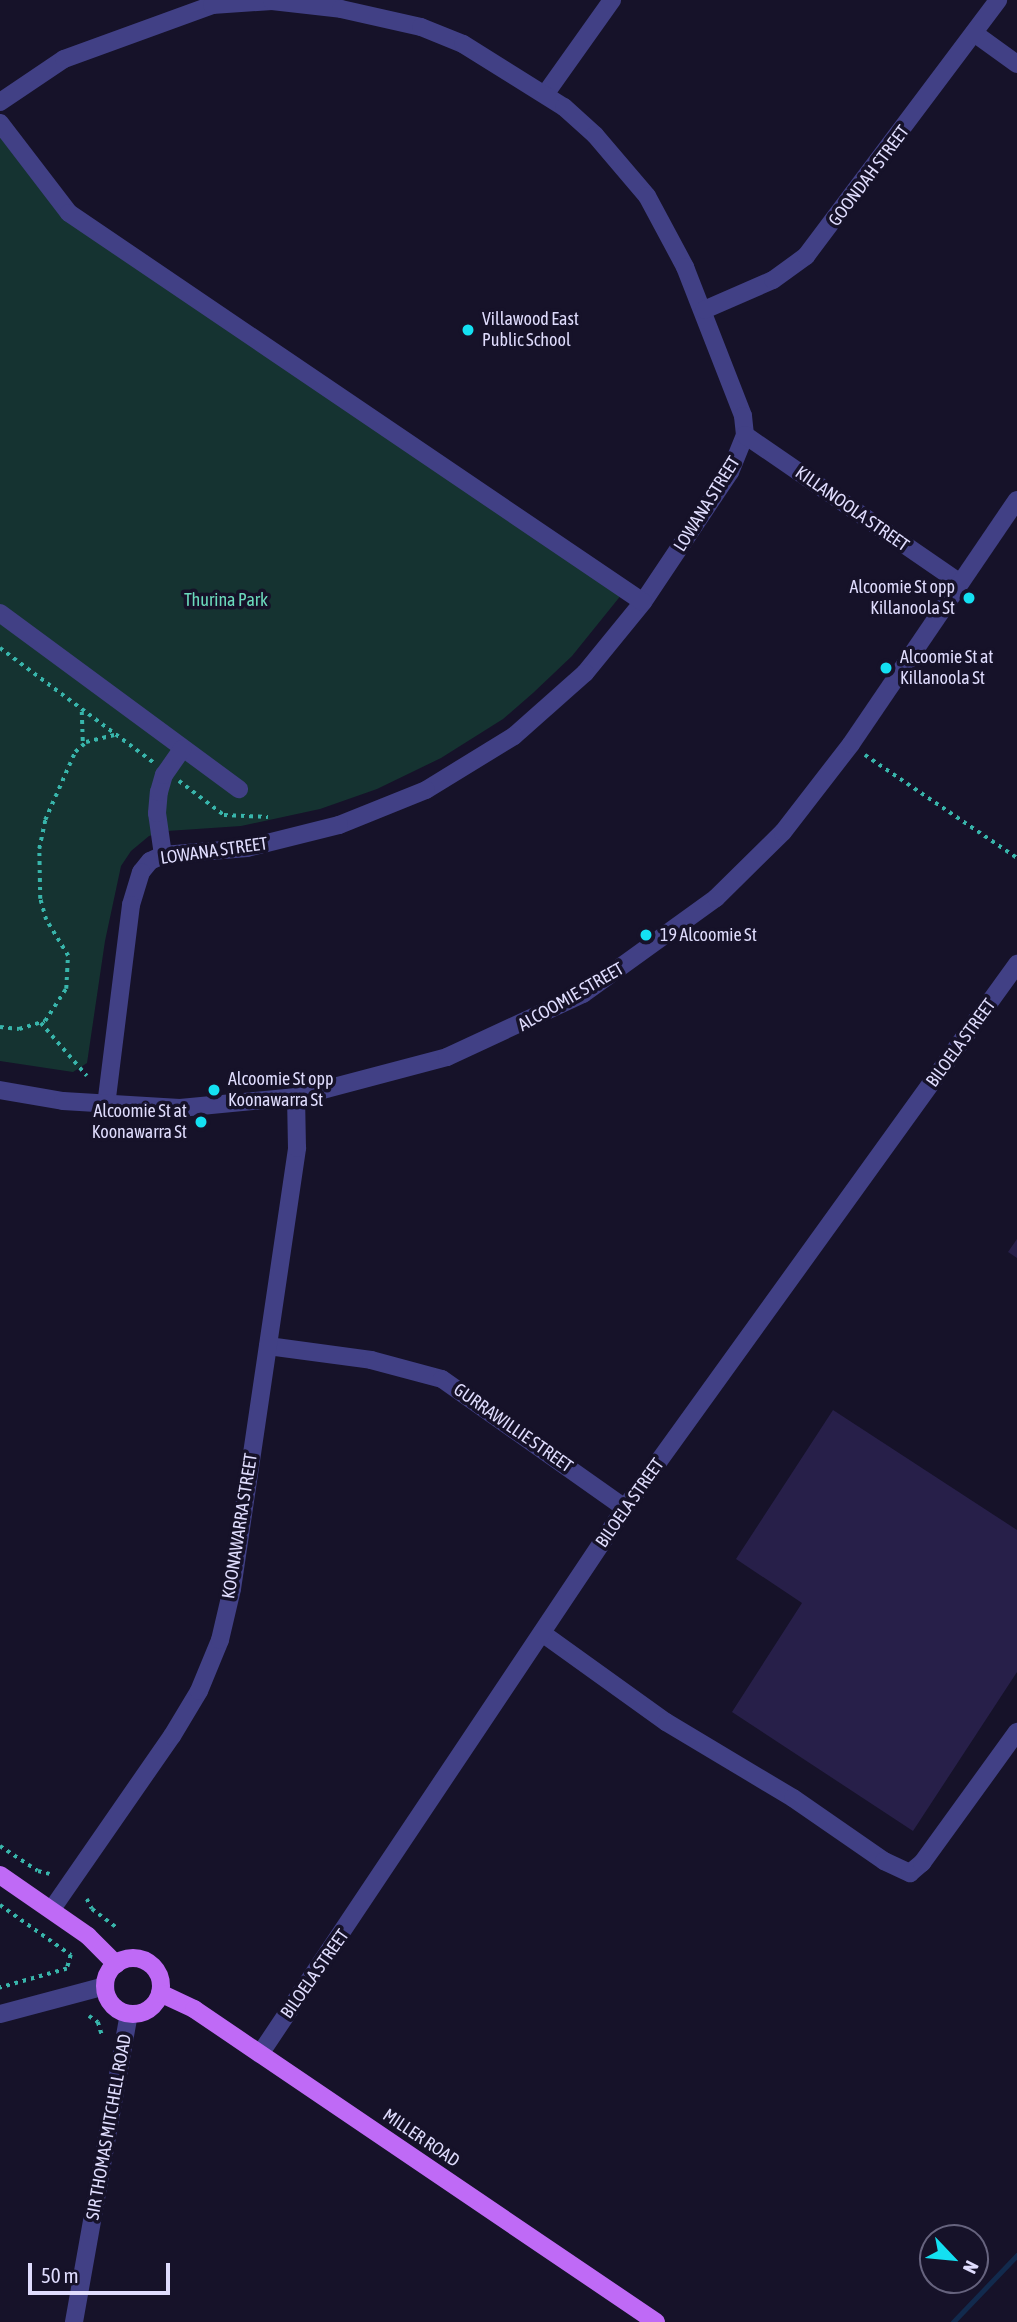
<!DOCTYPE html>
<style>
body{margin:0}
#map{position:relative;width:1017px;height:2322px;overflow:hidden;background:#161229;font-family:"Asap Condensed",sans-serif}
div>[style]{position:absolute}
.green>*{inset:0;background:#153331}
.stream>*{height:5px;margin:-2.5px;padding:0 2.5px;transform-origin:2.5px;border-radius:2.5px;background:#122a4d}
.building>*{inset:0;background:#271f49}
.path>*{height:3.5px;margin-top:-1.75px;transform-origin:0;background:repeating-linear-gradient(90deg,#38b5ab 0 3.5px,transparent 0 8.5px)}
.minor>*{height:18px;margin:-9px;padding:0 9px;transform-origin:9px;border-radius:9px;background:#414085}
.major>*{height:18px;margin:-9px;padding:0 9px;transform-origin:9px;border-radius:9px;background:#bf6af6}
.major>.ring{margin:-9px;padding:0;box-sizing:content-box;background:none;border:18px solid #bf6af6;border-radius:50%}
.dots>*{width:19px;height:19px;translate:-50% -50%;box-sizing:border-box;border:4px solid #161229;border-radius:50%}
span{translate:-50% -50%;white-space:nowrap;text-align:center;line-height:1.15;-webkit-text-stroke:7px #161229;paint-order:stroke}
.street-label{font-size:18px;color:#dfdcfd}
.poi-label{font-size:18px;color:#dfdcfd}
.left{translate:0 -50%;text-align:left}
.right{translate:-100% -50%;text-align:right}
.park-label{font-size:18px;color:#6bdabc}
.north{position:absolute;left:919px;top:2224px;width:70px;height:70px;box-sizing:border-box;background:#161229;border:2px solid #66637e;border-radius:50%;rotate:116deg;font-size:19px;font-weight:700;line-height:28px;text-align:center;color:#dfdcfd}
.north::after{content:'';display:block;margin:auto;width:24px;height:32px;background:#14e0f2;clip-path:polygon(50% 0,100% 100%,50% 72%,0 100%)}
.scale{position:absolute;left:28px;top:2263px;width:142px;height:32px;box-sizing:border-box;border:4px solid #dfdcfd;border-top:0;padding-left:9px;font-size:21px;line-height:24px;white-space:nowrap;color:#dfdcfd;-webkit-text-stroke:5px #161229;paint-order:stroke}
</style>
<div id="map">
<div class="green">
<div style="clip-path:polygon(0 137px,62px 217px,622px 594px,572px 656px,533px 693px,503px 719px,441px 758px,377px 789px,320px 809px,241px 826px,167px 831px,149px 836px,131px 851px,121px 866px,105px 941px,87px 1063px,73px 1072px,0 1061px)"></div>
</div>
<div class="stream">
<div style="left:953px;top:2322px;width:93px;rotate:-46.3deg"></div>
</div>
<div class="building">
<div style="clip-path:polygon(1017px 1239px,1017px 1258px,1008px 1252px)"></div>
<div style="clip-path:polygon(833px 1410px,1017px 1530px,1017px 1672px,913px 1831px,732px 1712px,802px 1603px,736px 1559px)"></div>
</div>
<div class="path">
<div style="left:0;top:648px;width:191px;rotate:36.7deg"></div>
<div style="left:82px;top:712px;width:30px;rotate:88deg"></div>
<div style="left:865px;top:755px;width:184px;rotate:34.1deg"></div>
<div style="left:179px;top:781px;width:56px;rotate:37.1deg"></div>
<div style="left:224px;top:815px;width:44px;rotate:2.6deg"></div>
<div style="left:41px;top:1023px;width:70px;rotate:49deg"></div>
<div style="left:0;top:1027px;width:19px;rotate:6deg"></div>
<div style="left:19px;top:1029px;width:27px;rotate:-17deg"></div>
<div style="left:45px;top:1021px;width:38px;rotate:-57deg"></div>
<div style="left:66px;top:989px;width:33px;rotate:-87deg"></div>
<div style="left:68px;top:956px;width:42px;rotate:-121.4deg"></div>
<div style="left:46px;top:920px;width:22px;rotate:-106deg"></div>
<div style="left:40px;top:899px;width:50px;rotate:-91.1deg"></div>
<div style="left:39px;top:849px;width:30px;rotate:-78deg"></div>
<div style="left:45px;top:820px;width:74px;rotate:-66.2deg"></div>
<div style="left:75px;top:752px;width:15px;rotate:-42deg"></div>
<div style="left:86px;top:742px;width:29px;rotate:-14deg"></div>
<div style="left:0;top:1846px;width:45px;rotate:33.3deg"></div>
<div style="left:38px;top:1871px;width:12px;rotate:14deg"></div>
<div style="left:87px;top:1899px;width:11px;rotate:63deg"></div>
<div style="left:92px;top:1909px;width:30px;rotate:37deg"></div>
<div style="left:0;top:1905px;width:87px;rotate:35.2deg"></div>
<div style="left:71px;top:1955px;width:15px;rotate:106deg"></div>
<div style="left:67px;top:1969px;width:70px;rotate:164.2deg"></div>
<div style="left:89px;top:2016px;width:11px;rotate:34deg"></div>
<div style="left:98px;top:2022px;width:14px;rotate:73deg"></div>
</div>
<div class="minor">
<div style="left:974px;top:33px;width:53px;rotate:35.8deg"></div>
<div style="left:546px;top:93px;width:114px;rotate:-54.6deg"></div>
<div style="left:0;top:102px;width:77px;rotate:-33.9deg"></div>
<div style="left:64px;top:59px;width:158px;rotate:-20deg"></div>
<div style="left:212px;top:5px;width:60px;rotate:-3.8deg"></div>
<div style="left:272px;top:1px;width:69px;rotate:6.6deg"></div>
<div style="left:341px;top:9px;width:82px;rotate:12.7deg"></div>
<div style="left:421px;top:27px;width:45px;rotate:22deg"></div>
<div style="left:463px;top:44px;width:119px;rotate:32deg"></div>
<div style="left:564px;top:107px;width:42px;rotate:42.1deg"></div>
<div style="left:595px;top:135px;width:80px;rotate:49.6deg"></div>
<div style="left:647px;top:196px;width:81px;rotate:61.8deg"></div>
<div style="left:685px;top:267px;width:160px;rotate:68.7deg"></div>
<div style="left:743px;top:416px;width:19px;rotate:84deg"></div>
<div style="left:745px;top:435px;width:40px;rotate:112deg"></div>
<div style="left:730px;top:472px;width:156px;rotate:123.8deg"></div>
<div style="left:643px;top:602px;width:92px;rotate:129.2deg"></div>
<div style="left:585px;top:673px;width:95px;rotate:138.4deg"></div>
<div style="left:514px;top:736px;width:103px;rotate:148.5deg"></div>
<div style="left:426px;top:790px;width:94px;rotate:158.1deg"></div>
<div style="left:339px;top:825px;width:95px;rotate:166deg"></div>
<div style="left:247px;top:848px;width:84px;rotate:175.2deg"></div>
<div style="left:163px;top:855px;width:14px;rotate:155deg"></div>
<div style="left:150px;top:861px;width:14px;rotate:129deg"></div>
<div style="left:141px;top:872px;width:34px;rotate:107deg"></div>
<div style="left:131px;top:905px;width:202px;rotate:97.1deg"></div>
<div style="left:0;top:123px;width:113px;rotate:52.5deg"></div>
<div style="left:69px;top:213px;width:693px;rotate:34.13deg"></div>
<div style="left:704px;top:310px;width:75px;rotate:-23.5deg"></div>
<div style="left:773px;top:280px;width:41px;rotate:-36deg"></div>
<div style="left:806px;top:256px;width:320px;rotate:-53.1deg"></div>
<div style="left:745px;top:435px;width:261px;rotate:34.5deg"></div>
<div style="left:0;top:613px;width:297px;rotate:36.4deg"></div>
<div style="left:163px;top:855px;width:42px;rotate:-98.1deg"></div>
<div style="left:157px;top:813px;width:21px;rotate:-85deg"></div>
<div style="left:159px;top:792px;width:18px;rotate:-74deg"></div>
<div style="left:164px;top:775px;width:32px;rotate:-55deg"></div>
<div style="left:0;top:1090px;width:64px;rotate:9.9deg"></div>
<div style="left:63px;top:1101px;width:117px;rotate:3.4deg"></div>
<div style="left:180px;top:1108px;width:117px;rotate:-5.4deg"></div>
<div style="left:296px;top:1097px;width:156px;rotate:-14.8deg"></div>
<div style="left:447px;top:1057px;width:150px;rotate:-24.9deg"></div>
<div style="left:583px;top:994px;width:164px;rotate:-35.8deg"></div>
<div style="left:716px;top:898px;width:94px;rotate:-44.6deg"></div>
<div style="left:783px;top:832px;width:111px;rotate:-52.3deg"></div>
<div style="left:851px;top:744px;width:295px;rotate:-55.8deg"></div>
<div style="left:268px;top:1346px;width:104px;rotate:7.7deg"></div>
<div style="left:371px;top:1360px;width:73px;rotate:15deg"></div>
<div style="left:442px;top:1379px;width:224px;rotate:35.2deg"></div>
<div style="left:542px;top:1633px;width:153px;rotate:35.7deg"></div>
<div style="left:666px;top:1722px;width:148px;rotate:30.9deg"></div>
<div style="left:793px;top:1798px;width:111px;rotate:34.7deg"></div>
<div style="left:884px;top:1861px;width:29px;rotate:25deg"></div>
<div style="left:910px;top:1873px;width:16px;rotate:-40deg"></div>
<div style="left:922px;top:1863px;width:162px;rotate:-54.1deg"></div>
<div style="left:52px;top:1909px;width:211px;rotate:-55.3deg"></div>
<div style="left:172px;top:1736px;width:52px;rotate:-59deg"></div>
<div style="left:199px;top:1691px;width:55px;rotate:-67.6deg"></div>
<div style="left:220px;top:1640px;width:52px;rotate:-76.8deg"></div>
<div style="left:232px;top:1589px;width:446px;rotate:-81.6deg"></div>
<div style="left:297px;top:1148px;width:51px;rotate:-91.1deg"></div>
<div style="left:0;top:2014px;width:109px;rotate:-14.9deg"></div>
<div style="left:260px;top:2054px;width:657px;rotate:-56.24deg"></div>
<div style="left:625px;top:1508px;width:671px;rotate:-54.22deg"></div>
<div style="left:74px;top:2322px;width:313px;rotate:-79.9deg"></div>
</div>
<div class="major">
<div style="left:0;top:1875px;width:107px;rotate:34.7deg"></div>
<div style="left:88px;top:1936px;width:40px;rotate:45deg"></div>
<div class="ring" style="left:105px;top:1958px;width:38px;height:38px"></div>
<div style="left:160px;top:1993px;width:38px;rotate:25deg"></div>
<div style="left:194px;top:2009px;width:558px;rotate:34.12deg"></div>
</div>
<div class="dots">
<div style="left:468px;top:330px;background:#14e0f2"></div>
<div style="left:969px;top:598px;background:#14e0f2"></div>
<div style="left:886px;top:668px;background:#14e0f2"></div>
<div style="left:646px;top:935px;background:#14e0f2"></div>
<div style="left:214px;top:1090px;background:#14e0f2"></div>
<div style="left:201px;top:1122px;background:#14e0f2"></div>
</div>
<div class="street-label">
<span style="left:869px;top:176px;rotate:-53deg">GOONDAH STREET</span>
<span style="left:707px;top:504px;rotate:-58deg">LOWANA STREET</span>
<span style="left:852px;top:509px;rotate:35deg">KILLANOOLA STREET</span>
<span style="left:214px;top:851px;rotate:-8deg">LOWANA STREET</span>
<span style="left:571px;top:997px;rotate:-30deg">ALCOOMIE STREET</span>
<span style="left:961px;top:1043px;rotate:-54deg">BILOELA STREET</span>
<span style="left:513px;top:1428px;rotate:35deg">GURRAWILLIE STREET</span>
<span style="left:630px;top:1503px;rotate:-55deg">BILOELA STREET</span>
<span style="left:240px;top:1526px;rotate:-81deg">KOONAWARRA STREET</span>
<span style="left:315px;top:1974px;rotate:-55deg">BILOELA STREET</span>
<span style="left:109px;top:2127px;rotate:-80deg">SIR THOMAS MITCHELL ROAD</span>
<span style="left:421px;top:2138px;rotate:34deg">MILLER ROAD</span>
</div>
<div class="poi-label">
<span class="left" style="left:482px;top:330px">Villawood East<br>Public School</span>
<span class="right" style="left:955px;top:598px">Alcoomie St opp<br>Killanoola St</span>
<span class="left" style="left:900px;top:668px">Alcoomie St at<br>Killanoola St</span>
<span class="left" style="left:660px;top:935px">19 Alcoomie St</span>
<span class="left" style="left:228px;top:1090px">Alcoomie St opp<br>Koonawarra St</span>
<span class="right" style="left:187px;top:1122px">Alcoomie St at<br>Koonawarra St</span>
</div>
<div class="park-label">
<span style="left:226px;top:600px">Thurina Park</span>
</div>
<div class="north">N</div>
<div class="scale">50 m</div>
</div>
